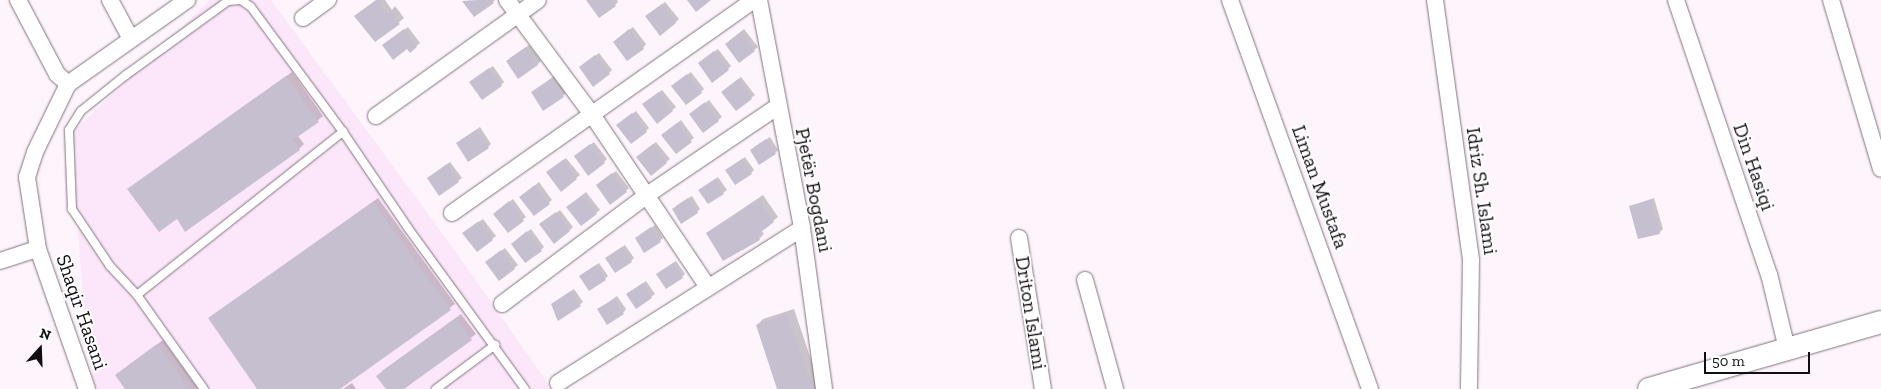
<!DOCTYPE html>
<html>
<head>
<meta charset="utf-8">
<style>
  body { margin:0 }
  #map { position:relative; width:1881px; height:389px; overflow:hidden; background:#fdf4fc; font-family:"Zilla Slab",serif }
  div>[style] { position:absolute }
  [style*='--x'] { left:calc(var(--x)*1px); top:calc(var(--y)*1px); width:calc(var(--w)*1px); rotate:calc(var(--a)*1deg) }
  .built>* { inset:0; background:#fce7fa }
  .shadow>* { inset:0; background:#0003 }
  .building>* { inset:0; background:#c6bfcf }
  .roads { filter:drop-shadow(0 0 1px #81747f) drop-shadow(0 0 1px #81747f) }
  .lane>* { height:8px; margin:-4px; padding:0 4px; transform-origin:4px; border-radius:4px; background:#fff }
  .street>* { height:16px; margin:-8px; padding:0 8px; transform-origin:8px; border-radius:8px; background:#fff }
  .secondary>* { height:22px; margin:-11px; padding:0 11px; transform-origin:11px; border-radius:11px; background:#fff }
  span { translate:-50% -50%; white-space:nowrap; text-align:center; line-height:1.15; -webkit-text-stroke:4px #fff; paint-order:stroke }
  .street-label { font-size:20px; color:#130e12 }
  .north { position:absolute; left:15px; top:324px; width:50px; height:50px; -webkit-text-stroke:4px #fff; paint-order:stroke; rotate:20deg; font-size:14px; font-weight:700; line-height:20px; text-align:center; color:#130e12 }
  .north::after { content:''; display:block; margin:auto; width:18px; height:22px; background:#130e12; clip-path:polygon(50% 0,100% 100%,50% 72%,0 100%) }
  .scale { position:absolute; left:1704px; top:352px; width:106px; height:22px; box-sizing:border-box; border:2px solid #130e12; border-top:0; padding-left:6px; font-size:15px; line-height:18px; white-space:nowrap; color:#130e12; -webkit-text-stroke:4px #fff; paint-order:stroke }
</style>
</head>
<body>
<div id="map">
  <div class="built">
    <i style="clip-path:polygon(210px 0,271px 0,456px 252px,552px 389px,95px 389px,86px 332px,70px 135px)"></i>
  </div>
  <div class="shadow">
    <i style="clip-path:polygon(376px 0,385px 0,392px 10px,395px 6px,404px 18px,375px 41px)"></i>
    <i style="clip-path:polygon(465px 0,495px 0,493px 2px)"></i>
    <i style="clip-path:polygon(587px 0,617px 0,618px 2px,615px 5px)"></i>
    <i style="clip-path:polygon(665px 2px,679px 19px,675px 23px,650px 14px)"></i>
    <i style="clip-path:polygon(408px 27px,420px 43px,410px 51px,408px 47px,387px 42px)"></i>
    <i style="clip-path:polygon(633px 27px,646px 44px,643px 48px,617px 39px)"></i>
    <i style="clip-path:polygon(744px 29px,758px 47px,739px 61px,729px 41px)"></i>
    <i style="clip-path:polygon(529px 45px,541px 61px,538px 64px,510px 58px)"></i>
    <i style="clip-path:polygon(718px 49px,731px 66px,728px 69px,703px 60px)"></i>
    <i style="clip-path:polygon(599px 53px,612px 70px,609px 73px,584px 64px)"></i>
    <i style="clip-path:polygon(493px 66px,504px 82px,501px 85px,474px 79px)"></i>
    <i style="clip-path:polygon(292px 72px,323px 116px,298px 136px,304px 144px,299px 149px,177px 218px,134px 185px)"></i>
    <i style="clip-path:polygon(691px 72px,704px 89px,701px 92px,676px 83px)"></i>
    <i style="clip-path:polygon(554px 76px,566px 93px,563px 96px,535px 90px)"></i>
    <i style="clip-path:polygon(741px 77px,755px 95px,736px 109px,726px 89px)"></i>
    <i style="clip-path:polygon(662px 90px,676px 107px,657px 122px,647px 101px)"></i>
    <i style="clip-path:polygon(709px 100px,722px 117px,703px 132px,692px 114px)"></i>
    <i style="clip-path:polygon(636px 111px,649px 128px,646px 131px,621px 122px)"></i>
    <i style="clip-path:polygon(681px 120px,694px 138px,676px 152px,666px 132px)"></i>
    <i style="clip-path:polygon(480px 127px,491px 144px,488px 147px,461px 140px)"></i>
    <i style="clip-path:polygon(770px 137px,778px 150px,775px 153px,754px 147px)"></i>
    <i style="clip-path:polygon(594px 142px,607px 159px,604px 162px,579px 153px)"></i>
    <i style="clip-path:polygon(656px 142px,670px 159px,651px 174px,641px 154px)"></i>
    <i style="clip-path:polygon(745px 157px,754px 170px,751px 173px,727px 170px)"></i>
    <i style="clip-path:polygon(566px 158px,580px 175px,561px 190px,551px 169px)"></i>
    <i style="clip-path:polygon(450px 162px,462px 178px,440px 194px,428px 178px)"></i>
    <i style="clip-path:polygon(616px 171px,629px 188px,626px 191px,600px 182px)"></i>
    <i style="clip-path:polygon(718px 177px,727px 190px,708px 203px,700px 190px)"></i>
    <i style="clip-path:polygon(539px 182px,552px 200px,534px 214px,524px 194px)"></i>
    <i style="clip-path:polygon(586px 192px,600px 210px,581px 224px,571px 204px)"></i>
    <i style="clip-path:polygon(763px 195px,778px 217px,761px 230px,764px 234px,759px 239px,743px 250px,707px 233px)"></i>
    <i style="clip-path:polygon(692px 196px,700px 209px,697px 212px,676px 206px)"></i>
    <i style="clip-path:polygon(378px 198px,455px 304px,337px 389px,259px 389px,215px 314px)"></i>
    <i style="clip-path:polygon(1654px 198px,1663px 229px,1659px 233px,1630px 206px)"></i>
    <i style="clip-path:polygon(513px 199px,526px 217px,508px 231px,498px 211px)"></i>
    <i style="clip-path:polygon(560px 210px,573px 227px,570px 230px,544px 222px)"></i>
    <i style="clip-path:polygon(483px 219px,496px 236px,477px 250px,466px 232px)"></i>
    <i style="clip-path:polygon(655px 225px,663px 238px,660px 241px,636px 238px)"></i>
    <i style="clip-path:polygon(531px 229px,544px 247px,541px 250px,516px 241px)"></i>
    <i style="clip-path:polygon(625px 245px,634px 258px,631px 261px,610px 255px)"></i>
    <i style="clip-path:polygon(505px 248px,518px 265px,499px 279px,488px 261px)"></i>
    <i style="clip-path:polygon(676px 261px,685px 274px,682px 277px,661px 271px)"></i>
    <i style="clip-path:polygon(599px 263px,608px 276px,605px 279px,584px 273px)"></i>
    <i style="clip-path:polygon(646px 281px,655px 294px,636px 307px,627px 294px)"></i>
    <i style="clip-path:polygon(574px 289px,583px 302px,558px 320px,555px 315px,558px 312px,556px 301px)"></i>
    <i style="clip-path:polygon(617px 296px,626px 309px,623px 313px,602px 307px)"></i>
    <i style="clip-path:polygon(794px 309px,821px 389px,779px 389px,757px 325px,763px 319px)"></i>
    <i style="clip-path:polygon(461px 314px,476px 334px,402px 389px,387px 389px,382px 371px)"></i>
    <i style="clip-path:polygon(163px 340px,198px 389px,126px 389px,116px 375px)"></i>
    <i style="clip-path:polygon(352px 383px,356px 389px,343px 389px)"></i>
  </div>
  <div class="building">
    <i style="clip-path:polygon(376px 0,382px 0,384px 3px,380px 6px,386px 14px,390px 10px,400px 24px,375px 42px,354px 16px)"></i>
    <i style="clip-path:polygon(491px 0,494px 3px,474px 17px,462px 1px)"></i>
    <i style="clip-path:polygon(586px 0,611px 0,616px 6px,599px 18px)"></i>
    <i style="clip-path:polygon(687px 0,711px 0,696px 12px)"></i>
    <i style="clip-path:polygon(662px 4px,676px 23px,660px 36px,645px 16px)"></i>
    <i style="clip-path:polygon(404px 29px,417px 47px,410px 53px,407px 49px,393px 60px,382px 45px)"></i>
    <i style="clip-path:polygon(629px 29px,644px 49px,627px 61px,613px 42px)"></i>
    <i style="clip-path:polygon(741px 32px,755px 51px,739px 63px,725px 44px)"></i>
    <i style="clip-path:polygon(526px 47px,538px 65px,518px 79px,506px 61px)"></i>
    <i style="clip-path:polygon(714px 51px,729px 70px,712px 83px,698px 63px)"></i>
    <i style="clip-path:polygon(595px 55px,610px 74px,593px 87px,579px 67px)"></i>
    <i style="clip-path:polygon(489px 68px,502px 86px,482px 100px,469px 82px)"></i>
    <i style="clip-path:polygon(687px 74px,702px 93px,686px 105px,671px 86px)"></i>
    <i style="clip-path:polygon(286px 76px,319px 122px,293px 140px,300px 150px,185px 232px,177px 219px,159px 232px,127px 189px)"></i>
    <i style="clip-path:polygon(551px 79px,564px 97px,543px 111px,531px 92px)"></i>
    <i style="clip-path:polygon(738px 79px,752px 99px,736px 111px,721px 92px)"></i>
    <i style="clip-path:polygon(659px 92px,673px 111px,657px 124px,642px 104px)"></i>
    <i style="clip-path:polygon(705px 102px,719px 121px,703px 133px,689px 114px)"></i>
    <i style="clip-path:polygon(632px 113px,647px 132px,631px 144px,616px 125px)"></i>
    <i style="clip-path:polygon(677px 123px,692px 142px,676px 154px,661px 135px)"></i>
    <i style="clip-path:polygon(476px 130px,489px 148px,468px 162px,456px 143px)"></i>
    <i style="clip-path:polygon(766px 139px,776px 154px,759px 165px,750px 150px)"></i>
    <i style="clip-path:polygon(590px 144px,605px 163px,588px 176px,574px 156px)"></i>
    <i style="clip-path:polygon(653px 144px,667px 163px,651px 176px,636px 157px)"></i>
    <i style="clip-path:polygon(742px 159px,752px 174px,735px 185px,725px 170px)"></i>
    <i style="clip-path:polygon(563px 160px,577px 179px,561px 192px,546px 172px)"></i>
    <i style="clip-path:polygon(447px 164px,459px 182px,439px 196px,427px 178px)"></i>
    <i style="clip-path:polygon(612px 173px,627px 192px,610px 205px,596px 185px)"></i>
    <i style="clip-path:polygon(715px 179px,724px 194px,708px 204px,698px 190px)"></i>
    <i style="clip-path:polygon(535px 185px,550px 204px,534px 216px,519px 197px)"></i>
    <i style="clip-path:polygon(583px 195px,597px 214px,581px 226px,566px 207px)"></i>
    <i style="clip-path:polygon(688px 198px,698px 213px,681px 224px,672px 209px)"></i>
    <i style="clip-path:polygon(758px 199px,774px 222px,757px 235px,760px 240px,723px 261px,706px 233px)"></i>
    <i style="clip-path:polygon(1651px 200px,1660px 234px,1638px 239px,1629px 206px)"></i>
    <i style="clip-path:polygon(509px 201px,524px 221px,508px 233px,493px 214px)"></i>
    <i style="clip-path:polygon(373px 202px,451px 310px,340px 389px,257px 389px,208px 318px)"></i>
    <i style="clip-path:polygon(556px 212px,570px 231px,554px 244px,539px 224px)"></i>
    <i style="clip-path:polygon(479px 221px,493px 240px,477px 252px,462px 233px)"></i>
    <i style="clip-path:polygon(651px 227px,661px 242px,644px 253px,635px 238px)"></i>
    <i style="clip-path:polygon(527px 231px,542px 251px,525px 263px,511px 244px)"></i>
    <i style="clip-path:polygon(622px 247px,632px 262px,615px 273px,605px 258px)"></i>
    <i style="clip-path:polygon(501px 250px,515px 269px,499px 281px,485px 262px)"></i>
    <i style="clip-path:polygon(673px 263px,683px 278px,666px 289px,656px 274px)"></i>
    <i style="clip-path:polygon(596px 265px,606px 280px,589px 291px,579px 276px)"></i>
    <i style="clip-path:polygon(643px 283px,652px 298px,636px 309px,626px 294px)"></i>
    <i style="clip-path:polygon(571px 291px,581px 306px,558px 321px,551px 304px)"></i>
    <i style="clip-path:polygon(614px 299px,624px 314px,607px 325px,597px 309px)"></i>
    <i style="clip-path:polygon(787px 314px,813px 389px,777px 389px,756px 325px)"></i>
    <i style="clip-path:polygon(456px 318px,472px 340px,404px 389px,386px 389px,376px 376px)"></i>
    <i style="clip-path:polygon(157px 344px,190px 389px,125px 389px,115px 375px)"></i>
  </div>
  <div class="roads">
    <div class="lane">
      <i style="--x:137;--y:295;--w:263;--a:-38.4"></i>
      <i style="--x:204;--y:389;--w:115;--a:-125.5"></i>
      <i style="--x:137;--y:295;--w:40;--a:-133"></i>
      <i style="--x:110;--y:266;--w:69;--a:-123.7"></i>
      <i style="--x:72;--y:209;--w:79;--a:-92.2"></i>
      <i style="--x:69;--y:130;--w:22;--a:-58"></i>
      <i style="--x:81;--y:111;--w:58;--a:-38.7"></i>
      <i style="--x:126;--y:75;--w:126;--a:-36"></i>
      <i style="--x:228;--y:1;--w:13;--a:-4"></i>
      <i style="--x:241;--y:0;--w:12;--a:35"></i>
      <i style="--x:251;--y:7;--w:155;--a:53.6"></i>
      <i style="--x:343;--y:132;--w:116;--a:55.9"></i>
      <i style="--x:408;--y:228;--w:199;--a:54"></i>
      <i style="--x:436;--y:389;--w:74;--a:-36.7"></i>
    </div>
    <div class="street">
      <i style="--x:18;--y:0;--w:84;--a:62.2"></i>
      <i style="--x:57;--y:74;--w:15;--a:42"></i>
      <i style="--x:110;--y:0;--w:44;--a:61.7"></i>
      <i style="--x:507;--y:0;--w:141;--a:53.4"></i>
      <i style="--x:591;--y:113;--w:210;--a:56.1"></i>
      <i style="--x:759;--y:0;--w:232;--a:79.3"></i>
      <i style="--x:802;--y:228;--w:162;--a:82.2"></i>
      <i style="--x:1230;--y:0;--w:413;--a:70.2"></i>
      <i style="--x:1435;--y:0;--w:262;--a:82.1"></i>
      <i style="--x:1471;--y:260;--w:129;--a:90.9"></i>
      <i style="--x:1676;--y:0;--w:289;--a:71.3"></i>
      <i style="--x:1769;--y:274;--w:77;--a:76.5"></i>
      <i style="--x:1831;--y:0;--w:176;--a:73.5"></i>
      <i style="--x:303;--y:18;--w:31;--a:-36"></i>
      <i style="--x:376;--y:116;--w:199;--a:-35.6"></i>
      <i style="--x:452;--y:213;--w:370;--a:-35.2"></i>
      <i style="--x:1019;--y:238;--w:153;--a:81"></i>
      <i style="--x:0;--y:261;--w:40;--a:-18"></i>
      <i style="--x:1085;--y:280;--w:113;--a:74.6"></i>
      <i style="--x:502;--y:304;--w:181;--a:-36.9"></i>
      <i style="--x:647;--y:195;--w:157;--a:-34.1"></i>
      <i style="--x:558;--y:383;--w:289;--a:-32.4"></i>
      <i style="--x:87;--y:389;--w:148;--a:-109.3"></i>
      <i style="--x:38;--y:249;--w:73;--a:-98.7"></i>
      <i style="--x:27;--y:177;--w:26;--a:-72"></i>
      <i style="--x:35;--y:152;--w:76;--a:-64.1"></i>
      <i style="--x:68;--y:84;--w:146;--a:-35.2"></i>
    </div>
    <div class="secondary">
      <i style="--x:1649;--y:389;--w:241;--a:-16.1"></i>
    </div>
  </div>
  <div class="street-label">
    <span style="left:1754px;top:167px;rotate:71deg">Din Hasiqi</span>
    <span style="left:1320px;top:187px;rotate:70deg">Liman Mustafa</span>
    <span style="left:814px;top:190px;rotate:79deg">Pjetër Bogdani</span>
    <span style="left:1482px;top:191px;rotate:82deg">Idriz Sh. Islami</span>
    <span style="left:82px;top:312px;rotate:71deg">Shaqir Hasani</span>
    <span style="left:1031px;top:313px;rotate:81deg">Driton Islami</span>
  </div>
  <div class="north">N</div>
  <div class="scale">50 m</div>
</div>
</body>
</html>
